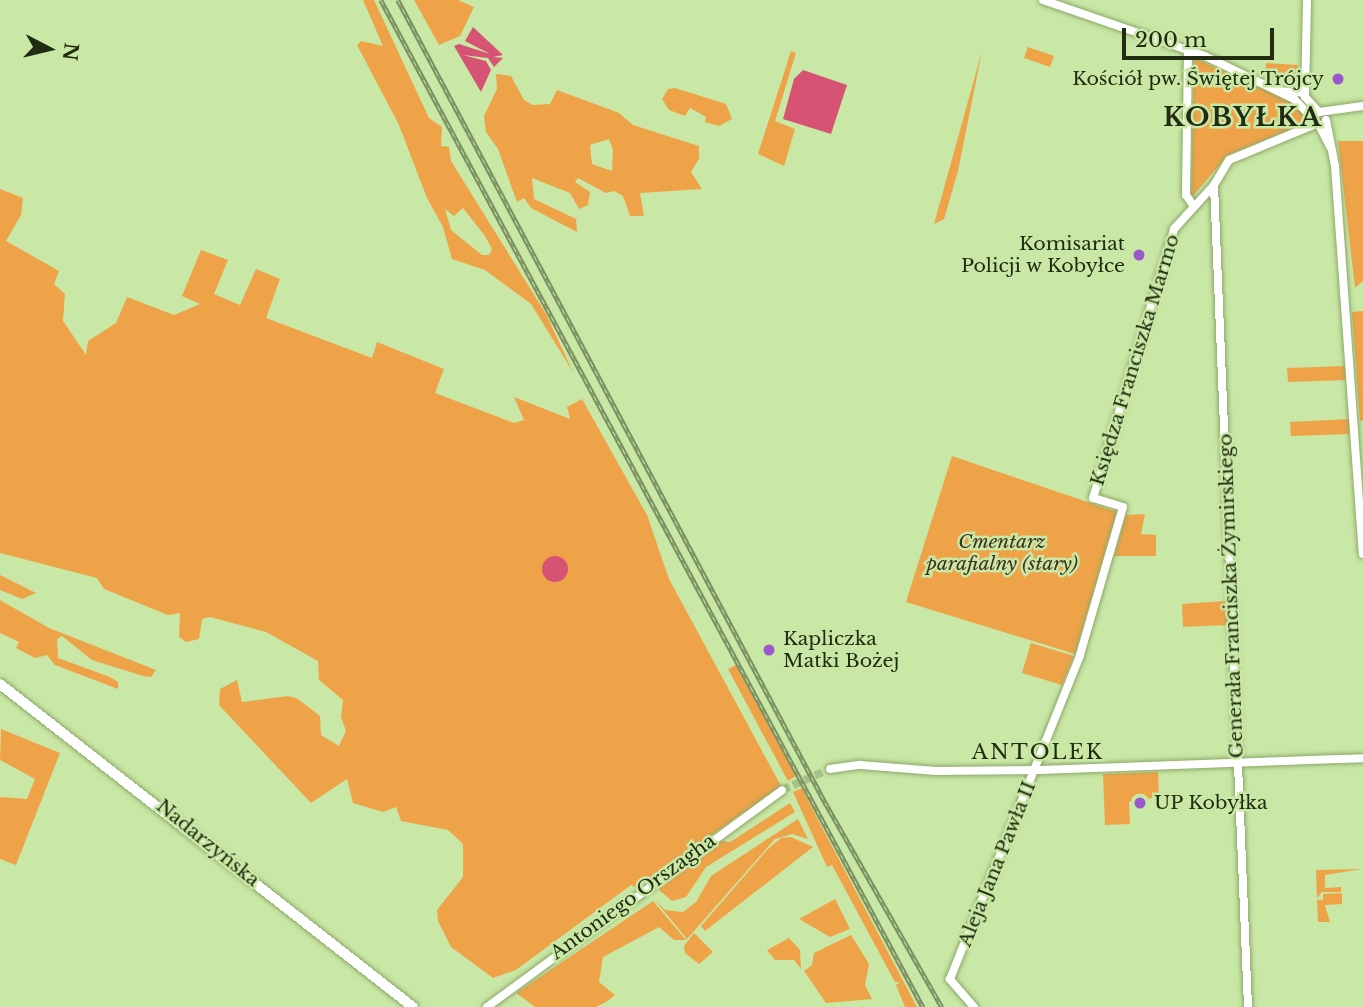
<!DOCTYPE html>
<html>
<head>
<meta charset="utf-8">
<style>
  body { margin:0 }
  #map { position:relative; width:1363px; height:1007px; overflow:hidden; background:#c9e7a5; font-family:"Libre Baskerville",serif }
  div>[style] { position:absolute }
  [style*='--x'] { left:calc(var(--x)*1px); top:calc(var(--y)*1px); width:calc(var(--w)*1px); rotate:calc(var(--a)*1deg) }
  .green>* { inset:0; background:#eea349 }
  .water>* { inset:0; background:#d65374 }
  .round { border-radius:50% }
  .minor-tunnel>* { height:8px; margin-top:-4px; transform-origin:0; background:repeating-linear-gradient(90deg,#a7c288 0 8px,transparent 0 12px) }
  .roads { filter:drop-shadow(0 0 2px #8ca868) drop-shadow(0 0 2px #8ca868) }
  .minor>* { height:8px; margin:-4px; padding:0 4px; transform-origin:4px; border-radius:4px; background:#fff }
  .major>* { height:10px; margin:-5px; padding:0 5px; transform-origin:5px; border-radius:5px; background:#fff }
  .rail>* { height:4.5px; margin-top:-2.25px; transform-origin:0; background:repeating-linear-gradient(90deg,#c9e7a5 0 5px,#7b9061 0 10px); box-sizing:border-box; border-block:2px solid #7b9061 }
  .dots>* { width:19px; height:19px; translate:-50% -50%; box-sizing:border-box; border:4px solid #c9e7a5; border-radius:50% }
  span { translate:-50% -50%; white-space:nowrap; text-align:center; line-height:1.15; -webkit-text-stroke:5px #c9e7a5; paint-order:stroke }
  .poi-label { font-size:19px; color:#212c12 }
  .right { translate:-100% -50%; text-align:right }
  .left { translate:0 -50%; text-align:left }
  .street-label { font-size:19px; color:#212c12 }
  .park-label { font-size:19px; color:#42311e; font-style:italic }
  .neighbourhood-label { font-size:21px; color:#212c12; letter-spacing:2px }
  .district-label { font-size:26px; color:#212c12; font-weight:700; letter-spacing:2px }
  .north { position:absolute; left:14px; top:14px; width:70px; height:70px; -webkit-text-stroke:5px #c9e7a5; paint-order:stroke; rotate:97deg; font-size:19px; font-weight:700; line-height:28px; text-align:center; color:#212c12 }
  .north::after { content:''; display:block; margin:auto; width:24px; height:32px; background:#212c12; clip-path:polygon(50% 0,100% 100%,50% 72%,0 100%) }
  .scale { position:absolute; left:1122px; top:28px; width:152px; height:32px; box-sizing:border-box; border:4px solid #212c12; border-top:0; padding-left:9px; font-size:21px; line-height:24px; white-space:nowrap; color:#212c12; -webkit-text-stroke:5px #c9e7a5; paint-order:stroke }
</style>
</head>
<body>
<div id="map">
  <div class="green">
    <i style="clip-path:polygon(evenodd,363px 0,374px 0,429px 118px,442px 127px,441px 146px,449px 147px,451px 161px,546px 314px,573px 372px,531px 304px,485px 270px,452px 259px,443px 227px,427px 198px,399px 125px,357px 45px,361px 41px,383px 46px,363px 0,463px 208px,485px 236px,492px 249px,489px 255px,482px 255px,451px 230px,445px 209px,454px 216px,463px 208px)"></i>
    <i style="clip-path:polygon(414px 0,458px 0,474px 7px,460px 36px,439px 45px)"></i>
    <i style="clip-path:polygon(1028px 47px,1054px 56px,1050px 67px,1024px 58px)"></i>
    <i style="clip-path:polygon(791px 51px,796px 53px,775px 121px,795px 129px,784px 166px,758px 154px)"></i>
    <i style="clip-path:polygon(982px 51px,958px 171px,944px 219px,934px 224px)"></i>
    <i style="clip-path:polygon(1194px 58px,1290px 100px,1310px 121px,1228px 155px,1191px 198px)"></i>
    <i style="clip-path:polygon(1266px 63px,1298px 65px,1297px 80px,1265px 78px)"></i>
    <i style="clip-path:polygon(evenodd,496px 74px,511px 76px,524px 100px,533px 105px,550px 104px,557px 90px,619px 113px,633px 125px,699px 146px,699px 159px,691px 172px,702px 189px,640px 193px,644px 216px,630px 216px,623px 196px,614px 191px,606px 193px,578px 178px,575px 182px,590px 192px,588px 205px,579px 209px,570px 193px,532px 178px,534px 199px,576px 219px,577px 232px,531px 208px,524px 198px,517px 202px,498px 149px,486px 132px,484px 116px,497px 89px,496px 74px,609px 139px,613px 150px,612px 171px,592px 164px,590px 145px,609px 139px)"></i>
    <i style="clip-path:polygon(675px 88px,726px 104px,732px 119px,719px 126px,705px 122px,706px 117px,690px 108px,685px 116px,669px 110px,662px 99px,668px 89px)"></i>
    <i style="clip-path:polygon(1338px 141px,1363px 141px,1363px 281px,1355px 288px)"></i>
    <i style="clip-path:polygon(0 189px,23px 198px,21px 215px,6px 241px,59px 271px,54px 284px,65px 294px,63px 321px,86px 355px,88px 341px,116px 323px,127px 297px,174px 315px,200px 304px,182px 296px,201px 250px,228px 260px,214px 294px,240px 305px,256px 269px,280px 279px,266px 318px,372px 358px,377px 342px,444px 369px,435px 393px,514px 423px,524px 420px,514px 397px,570px 419px,567px 407px,582px 399px,647px 515px,669px 579px,781px 786px,637px 888px,631px 885px,516px 970px,493px 978px,451px 947px,438px 921px,437px 910px,463px 877px,463px 844px,448px 830px,401px 821px,396px 807px,383px 812px,353px 803px,347px 779px,311px 803px,219px 705px,220px 689px,237px 680px,242px 702px,288px 696px,298px 699px,320px 716px,321px 735px,339px 746px,346px 731px,341px 717px,343px 700px,319px 680px,318px 661px,266px 632px,210px 617px,202px 619px,199px 639px,186px 642px,179px 637px,180px 613px,168px 615px,104px 589px,97px 578px,0 553px)"></i>
    <i style="clip-path:polygon(1363px 311px,1363px 420px,1360px 421px,1352px 312px)"></i>
    <i style="clip-path:polygon(1346px 366px,1347px 380px,1288px 382px,1287px 368px)"></i>
    <i style="clip-path:polygon(1350px 419px,1351px 434px,1291px 436px,1290px 422px)"></i>
    <i style="clip-path:polygon(952px 456px,1117px 512px,1075px 654px,906px 602px)"></i>
    <i style="clip-path:polygon(1145px 514px,1141px 534px,1156px 535px,1156px 556px,1114px 556px,1126px 515px)"></i>
    <i style="clip-path:polygon(0 575px,36px 593px,22px 599px,0 590px)"></i>
    <i style="clip-path:polygon(0 600px,49px 628px,156px 670px,151px 677px,143px 676px,92px 660px,62px 636px,57px 639px,58px 658px,110px 677px,118px 682px,118px 689px,55px 665px,47px 655px,35px 658px,16px 648px,19px 642px,0 633px)"></i>
    <i style="clip-path:polygon(1226px 601px,1227px 625px,1183px 627px,1182px 604px)"></i>
    <i style="clip-path:polygon(1031px 643px,1074px 656px,1062px 685px,1022px 673px)"></i>
    <i style="clip-path:polygon(736px 665px,796px 776px,788px 781px,728px 669px)"></i>
    <i style="clip-path:polygon(1px 729px,60px 753px,16px 865px,0 859px,0 797px,27px 799px,35px 779px,0 760px)"></i>
    <i style="clip-path:polygon(1158px 772px,1159px 797px,1129px 802px,1130px 824px,1105px 825px,1103px 774px)"></i>
    <i style="clip-path:polygon(802px 788px,817px 818px,917px 1007px,905px 1007px,896px 985px,900px 982px,895px 982px,832px 865px,827px 867px,793px 792px)"></i>
    <i style="clip-path:polygon(790px 803px,795px 812px,706px 867px,686px 897px,672px 901px,658px 889px,722px 841px,730px 842px)"></i>
    <i style="clip-path:polygon(798px 819px,808px 839px,792px 834px,775px 839px,687px 939px,654px 899px,665px 910px,683px 912px,696px 902px,711px 876px)"></i>
    <i style="clip-path:polygon(791px 837px,813px 847px,705px 931px,701px 926px,767px 850px,781px 838px)"></i>
    <i style="clip-path:polygon(1362px 869px,1325px 875px,1325px 888px,1341px 887px,1341px 892px,1322px 892px,1317px 898px,1316px 870px)"></i>
    <i style="clip-path:polygon(1342px 893px,1342px 904px,1325px 905px,1330px 922px,1318px 922px,1317px 900px,1323px 900px,1323px 894px)"></i>
    <i style="clip-path:polygon(835px 899px,850px 929px,830px 937px,799px 919px)"></i>
    <i style="clip-path:polygon(653px 901px,686px 940px,674px 940px,659px 927px,603px 957px,599px 982px,615px 995px,606px 1002px,596px 1007px,535px 1007px,516px 993px)"></i>
    <i style="clip-path:polygon(694px 933px,713px 952px,699px 964px,685px 953px,684px 946px)"></i>
    <i style="clip-path:polygon(851px 935px,869px 964px,865px 985px,872px 999px,826px 1003px,804px 971px,812px 965px,814px 953px)"></i>
    <i style="clip-path:polygon(789px 938px,800px 950px,801px 969px,794px 960px,775px 960px,767px 950px)"></i>
  </div>
  <div class="water">
    <i style="clip-path:polygon(473px 27px,503px 55px,493px 57px,503px 58px,494px 67px,488px 58px,463px 55px,486px 61px,491px 70px,481px 92px,454px 46px,459px 44px,490px 54px,465px 41px)"></i>
    <i style="clip-path:polygon(803px 70px,847px 85px,831px 134px,783px 119px,794px 79px)"></i>
    <i class="round" style="left:542px;top:556px;width:26px;height:26px"></i>
  </div>
  <div class="minor-tunnel">
    <i style="--x:782;--y:790;--w:52;--a:-23.6"></i>
  </div>
  <div class="roads">
    <div class="minor">
      <i style="--x:1043;--y:0;--w:171;--a:19.1"></i>
      <i style="--x:1205;--y:56;--w:99;--a:25.8"></i>
      <i style="--x:1294;--y:99;--w:36;--a:46"></i>
      <i style="--x:1188;--y:49;--w:146;--a:90.8"></i>
      <i style="--x:1186;--y:195;--w:12;--a:55"></i>
      <i style="--x:1278;--y:91;--w:27;--a:4"></i>
      <i style="--x:1305;--y:97;--w:97;--a:-88.8"></i>
      <i style="--x:1305;--y:97;--w:21;--a:47"></i>
      <i style="--x:1319;--y:112;--w:44;--a:-7.8"></i>
      <i style="--x:1326;--y:120;--w:47;--a:78.9"></i>
      <i style="--x:1335;--y:166;--w:389;--a:85.9"></i>
      <i style="--x:1319;--y:125;--w:25;--a:63"></i>
      <i style="--x:1214;--y:185;--w:823;--a:87.63"></i>
      <i style="--x:830;--y:769;--w:30;--a:-8"></i>
      <i style="--x:860;--y:765;--w:76;--a:4.5"></i>
      <i style="--x:936;--y:771;--w:104;--a:-0.6"></i>
      <i style="--x:1040;--y:770;--w:323;--a:-2.1"></i>
      <i style="--x:487;--y:1007;--w:366;--a:-36.3"></i>
      <i style="--x:974;--y:1007;--w:37;--a:-131"></i>
      <i style="--x:950;--y:979;--w:349;--a:-68.1"></i>
      <i style="--x:1080;--y:655;--w:154;--a:-73.8"></i>
      <i style="--x:1123;--y:507;--w:31;--a:-163"></i>
      <i style="--x:1093;--y:498;--w:281;--a:-73.2"></i>
      <i style="--x:1174;--y:229;--w:59;--a:-47.7"></i>
      <i style="--x:1214;--y:185;--w:29;--a:-59"></i>
      <i style="--x:1229;--y:160;--w:94;--a:-22.5"></i>
    </div>
    <div class="major">
      <i style="--x:0;--y:684;--w:524;--a:38.03"></i>
    </div>
  </div>
  <div class="rail">
    <i style="--x:381;--y:0;--w:1144;--a:61.71"></i>
    <i style="--x:398;--y:0;--w:909;--a:61.97"></i>
    <i style="--x:825;--y:802;--w:236;--a:60.3"></i>
  </div>
  <div class="dots">
    <i style="left:1338px;top:79px;background:#9a58cd"></i>
    <i style="left:1139px;top:255px;background:#9a58cd"></i>
    <i style="left:769px;top:650px;background:#9a58cd"></i>
    <i style="left:1140px;top:803px;background:#9a58cd"></i>
  </div>
  <div class="poi-label">
    <span class="right" style="left:1324px;top:79px">Kościół pw. Świętej Trójcy</span>
    <span class="right" style="left:1125px;top:255px">Komisariat<br>Policji w Kobyłce</span>
    <span class="left" style="left:783px;top:650px">Kapliczka<br>Matki Bożej</span>
    <span class="left" style="left:1154px;top:803px">UP Kobyłka</span>
  </div>
  <div class="street-label">
    <span style="left:1135px;top:360px;rotate:-73deg">Księdza Franciszka Marmo</span>
    <span style="left:1231px;top:596px;rotate:-92deg">Generała Franciszka Żymirskiego</span>
    <span style="left:208px;top:843px;rotate:39deg">Nadarzyńska</span>
    <span style="left:997px;top:864px;rotate:-68deg">Aleja Jana Pawła II</span>
    <span style="left:633px;top:897px;rotate:-36deg">Antoniego Orszagha</span>
  </div>
  <div class="park-label">
    <span style="left:1002px;top:553px">Cmentarz<br>parafialny (stary)</span>
  </div>
  <div class="neighbourhood-label">
    <span style="left:1038px;top:752px">ANTOLEK</span>
  </div>
  <div class="district-label">
    <span style="left:1243px;top:118px">KOBYŁKA</span>
  </div>
  <div class="north">N</div>
  <div class="scale">200 m</div>
</div>
</body>
</html>
